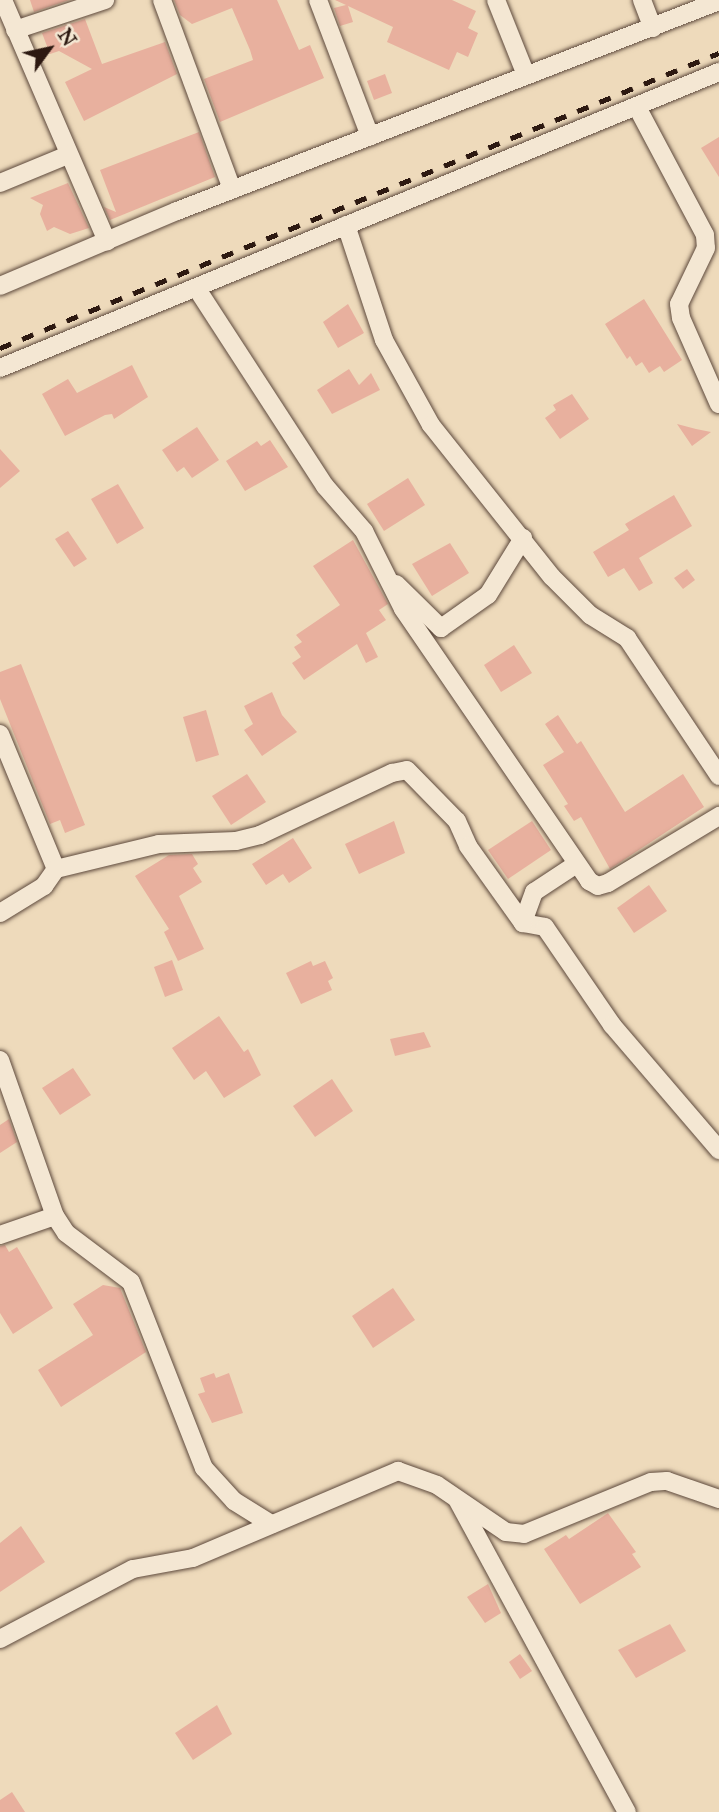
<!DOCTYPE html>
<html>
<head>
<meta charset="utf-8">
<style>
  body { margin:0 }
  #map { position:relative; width:719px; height:1812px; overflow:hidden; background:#eedabb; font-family:"IM FELL Great Primer",serif }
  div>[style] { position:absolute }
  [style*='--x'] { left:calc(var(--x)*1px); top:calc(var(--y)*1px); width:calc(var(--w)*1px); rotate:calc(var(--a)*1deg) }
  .building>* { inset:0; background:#e8b09e }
  .roads { filter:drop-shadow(0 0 2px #5d493c) drop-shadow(0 0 2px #5d493c) }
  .minor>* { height:18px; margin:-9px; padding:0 9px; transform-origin:9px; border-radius:9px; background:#f4e7d3 }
  .rail>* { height:5px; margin-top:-2.5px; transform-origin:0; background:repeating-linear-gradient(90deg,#2d1911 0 12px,transparent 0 24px) }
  span { translate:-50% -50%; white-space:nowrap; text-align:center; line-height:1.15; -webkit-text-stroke:5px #f4e7d3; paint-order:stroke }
  .north { position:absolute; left:14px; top:14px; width:70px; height:70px; -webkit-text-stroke:5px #f4e7d3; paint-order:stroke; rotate:57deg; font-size:19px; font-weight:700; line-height:28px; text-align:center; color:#2d1911 }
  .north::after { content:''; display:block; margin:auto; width:24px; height:32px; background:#2d1911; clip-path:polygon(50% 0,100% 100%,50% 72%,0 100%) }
</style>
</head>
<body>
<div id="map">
  <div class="building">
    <i style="clip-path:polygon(30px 0,69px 0,34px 12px)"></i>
    <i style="clip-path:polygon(174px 0,277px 0,299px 50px,310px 45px,324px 78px,220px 122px,204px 79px,253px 60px,250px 50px,232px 8px,192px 24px,180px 15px)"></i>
    <i style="clip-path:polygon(335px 0,452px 0,476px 11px,468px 28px,478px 33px,468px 57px,457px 52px,449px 70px,387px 42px,393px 27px,348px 6px,353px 22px,340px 26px,334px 8px,346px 5px)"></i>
    <i style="clip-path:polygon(85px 19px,102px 64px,165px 42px,177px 74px,84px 121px,65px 82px,92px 69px,59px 51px,50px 54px,42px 33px)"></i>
    <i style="clip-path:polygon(385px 74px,392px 93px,374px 100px,367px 81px)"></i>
    <i style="clip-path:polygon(199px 132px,215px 177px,110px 220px,104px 207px,116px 212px,100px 170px)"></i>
    <i style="clip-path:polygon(719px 137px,719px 177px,701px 148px)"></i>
    <i style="clip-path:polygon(68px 183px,89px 228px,70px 234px,54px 227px,47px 231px,40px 214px,43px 205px,30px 198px)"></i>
    <i style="clip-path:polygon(644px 299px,682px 360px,664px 372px,660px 366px,649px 373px,642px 362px,636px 366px,630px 356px,627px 359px,605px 324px)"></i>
    <i style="clip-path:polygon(348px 304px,364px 333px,338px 348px,323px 322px)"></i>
    <i style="clip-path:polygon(132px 365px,148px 397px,114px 419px,112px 414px,105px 415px,65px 436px,42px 394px,68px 379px,77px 393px)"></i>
    <i style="clip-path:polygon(349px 369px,359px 385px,371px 373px,380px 390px,332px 414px,317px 390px)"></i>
    <i style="clip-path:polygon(572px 394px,589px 419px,560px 439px,545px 418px,556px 410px,553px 405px)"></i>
    <i style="clip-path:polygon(677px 424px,696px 429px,711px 432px,692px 446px)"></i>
    <i style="clip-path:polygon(197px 427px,219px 460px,192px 478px,184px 467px,177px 472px,162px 450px)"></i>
    <i style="clip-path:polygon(270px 440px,288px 467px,245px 491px,226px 461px,257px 441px,261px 446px)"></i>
    <i style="clip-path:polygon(0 449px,20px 471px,0 488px)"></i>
    <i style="clip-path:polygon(408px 478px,425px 505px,384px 531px,367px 504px)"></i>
    <i style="clip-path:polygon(118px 484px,144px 528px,117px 544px,91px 499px)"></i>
    <i style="clip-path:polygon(674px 495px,692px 526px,639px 558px,653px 583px,639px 591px,624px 568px,608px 577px,593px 552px,629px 530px,625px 524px)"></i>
    <i style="clip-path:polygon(68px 531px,87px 559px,74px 567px,55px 539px)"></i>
    <i style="clip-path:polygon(353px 540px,388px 604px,379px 610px,386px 620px,366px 633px,378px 657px,366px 663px,357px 644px,304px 680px,292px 663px,301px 657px,294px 647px,302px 642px,296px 635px,340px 605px,313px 566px)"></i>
    <i style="clip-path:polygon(450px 543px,469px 573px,432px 596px,412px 564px)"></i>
    <i style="clip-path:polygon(687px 569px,695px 580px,683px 589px,674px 578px)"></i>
    <i style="clip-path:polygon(514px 645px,532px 673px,501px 692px,484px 665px)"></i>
    <i style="clip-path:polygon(21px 664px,85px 825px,65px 833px,60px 820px,50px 824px,0 699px,0 672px)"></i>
    <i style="clip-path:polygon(272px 692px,282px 715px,297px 732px,262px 756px,244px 730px,253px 724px,244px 706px)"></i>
    <i style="clip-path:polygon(206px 710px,219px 755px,196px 762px,183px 717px)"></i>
    <i style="clip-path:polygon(558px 715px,577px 744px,581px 741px,625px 812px,683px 774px,704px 807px,610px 869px,581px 817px,574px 821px,564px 806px,568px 804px,543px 765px,564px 752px,545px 724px)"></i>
    <i style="clip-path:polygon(247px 774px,266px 802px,231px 825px,212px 796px)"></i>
    <i style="clip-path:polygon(394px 821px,405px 853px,359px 874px,345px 844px)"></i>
    <i style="clip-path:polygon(532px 821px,551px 850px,508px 879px,488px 850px)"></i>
    <i style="clip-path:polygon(293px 838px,312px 868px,289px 883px,283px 874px,266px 885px,252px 864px)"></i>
    <i style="clip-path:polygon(192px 854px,198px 864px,193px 868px,202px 882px,179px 896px,204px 949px,178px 961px,164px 932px,169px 929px,135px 876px,169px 855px)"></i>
    <i style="clip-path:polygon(649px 885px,667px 911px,634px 933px,617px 908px)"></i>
    <i style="clip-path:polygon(172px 960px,183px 990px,165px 997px,154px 967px)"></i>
    <i style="clip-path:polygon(311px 961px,313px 966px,325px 961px,333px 978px,328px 981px,332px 990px,301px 1004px,286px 973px)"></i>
    <i style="clip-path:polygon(219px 1016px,244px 1052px,248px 1049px,261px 1075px,224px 1098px,206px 1071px,194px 1080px,172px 1048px)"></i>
    <i style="clip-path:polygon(424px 1032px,431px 1047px,395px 1056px,390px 1039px)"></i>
    <i style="clip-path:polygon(73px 1068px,91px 1095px,60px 1115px,42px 1088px)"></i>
    <i style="clip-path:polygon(332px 1079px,353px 1111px,315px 1137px,293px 1106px)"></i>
    <i style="clip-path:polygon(9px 1119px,17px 1142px,0 1153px,0 1125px)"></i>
    <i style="clip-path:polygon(5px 1245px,9px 1252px,17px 1247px,53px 1308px,13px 1334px,0 1313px,0 1246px)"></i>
    <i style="clip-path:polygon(103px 1285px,120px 1288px,146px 1352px,61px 1407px,38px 1370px,93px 1335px,73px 1304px)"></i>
    <i style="clip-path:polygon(393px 1288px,415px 1320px,373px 1348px,352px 1316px)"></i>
    <i style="clip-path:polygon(214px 1373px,216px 1378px,229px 1373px,243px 1413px,212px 1423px,198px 1394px,205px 1392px,200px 1378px)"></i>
    <i style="clip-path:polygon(608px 1513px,636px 1552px,632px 1554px,641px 1567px,580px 1604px,544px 1549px,566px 1535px,569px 1539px)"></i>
    <i style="clip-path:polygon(21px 1526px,45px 1562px,0 1592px,0 1543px)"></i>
    <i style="clip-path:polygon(488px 1584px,501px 1613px,485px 1623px,467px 1597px)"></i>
    <i style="clip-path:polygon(670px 1624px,686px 1651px,636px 1678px,618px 1650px)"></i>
    <i style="clip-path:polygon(520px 1654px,532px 1671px,520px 1679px,509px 1662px)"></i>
    <i style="clip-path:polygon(217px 1705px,232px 1734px,193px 1760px,175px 1733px)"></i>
    <i style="clip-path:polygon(12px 1792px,25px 1812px,0 1812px,0 1800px)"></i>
  </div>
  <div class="roads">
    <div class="minor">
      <i style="--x:3;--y:0;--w:263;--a:66.7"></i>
      <i style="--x:162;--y:0;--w:202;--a:69.7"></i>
      <i style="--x:318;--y:0;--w:146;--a:69.1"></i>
      <i style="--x:496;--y:0;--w:81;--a:68.2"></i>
      <i style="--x:642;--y:0;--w:30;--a:69"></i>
      <i style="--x:15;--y:30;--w:95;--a:-18.4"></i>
      <i style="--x:637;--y:107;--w:145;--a:62"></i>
      <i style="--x:705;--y:235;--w:13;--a:86"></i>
      <i style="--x:706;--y:248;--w:62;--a:115.7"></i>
      <i style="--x:679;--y:304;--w:14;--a:82"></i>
      <i style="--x:681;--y:318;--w:94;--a:66.2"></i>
      <i style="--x:0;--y:183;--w:74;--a:-22.4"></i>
      <i style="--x:346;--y:225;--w:121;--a:71.7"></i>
      <i style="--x:384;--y:340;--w:97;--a:61.1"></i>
      <i style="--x:431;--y:425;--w:194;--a:51.5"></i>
      <i style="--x:552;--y:577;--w:54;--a:45"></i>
      <i style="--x:590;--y:615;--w:44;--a:31.9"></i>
      <i style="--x:627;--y:638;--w:166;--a:56.3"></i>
      <i style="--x:0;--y:286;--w:192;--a:-23"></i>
      <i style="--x:177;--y:211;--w:581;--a:-21.18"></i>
      <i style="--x:197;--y:289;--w:235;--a:57"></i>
      <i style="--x:325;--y:486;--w:60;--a:49.1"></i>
      <i style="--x:364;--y:531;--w:87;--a:63.4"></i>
      <i style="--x:403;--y:609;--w:330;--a:55.6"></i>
      <i style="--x:589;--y:881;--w:10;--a:29"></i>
      <i style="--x:598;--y:886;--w:10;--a:-17"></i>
      <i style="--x:608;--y:883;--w:130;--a:-31.1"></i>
      <i style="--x:0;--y:368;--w:778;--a:-22.38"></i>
      <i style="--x:396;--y:584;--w:63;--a:44.4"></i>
      <i style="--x:441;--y:628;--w:57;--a:-35.1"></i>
      <i style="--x:488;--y:595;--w:67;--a:-58.4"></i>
      <i style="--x:0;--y:734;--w:146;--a:67.5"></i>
      <i style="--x:575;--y:865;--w:49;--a:146.6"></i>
      <i style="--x:534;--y:892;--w:33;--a:110"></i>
      <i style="--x:523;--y:923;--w:22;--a:10"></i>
      <i style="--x:545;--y:927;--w:119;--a:55.6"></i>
      <i style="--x:612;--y:1025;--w:165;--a:49.4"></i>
      <i style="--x:0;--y:913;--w:52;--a:-31.5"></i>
      <i style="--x:44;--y:886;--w:21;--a:-55"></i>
      <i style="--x:56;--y:869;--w:106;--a:-13.6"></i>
      <i style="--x:159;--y:844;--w:77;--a:-2.2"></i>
      <i style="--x:236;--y:841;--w:25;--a:-14"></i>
      <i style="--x:260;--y:835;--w:146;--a:-25.2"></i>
      <i style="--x:392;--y:773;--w:15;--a:-11"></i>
      <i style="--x:407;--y:770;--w:71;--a:45.6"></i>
      <i style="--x:457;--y:821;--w:27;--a:66"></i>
      <i style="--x:468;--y:846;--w:95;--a:54.5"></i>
      <i style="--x:0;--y:1060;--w:165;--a:70.6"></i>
      <i style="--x:55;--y:1216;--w:20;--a:57"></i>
      <i style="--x:66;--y:1233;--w:81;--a:37"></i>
      <i style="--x:131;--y:1282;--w:200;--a:68.6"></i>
      <i style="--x:204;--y:1468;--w:45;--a:47.7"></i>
      <i style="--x:234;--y:1501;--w:44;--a:31.9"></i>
      <i style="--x:0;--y:1235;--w:58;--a:-19.1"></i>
      <i style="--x:458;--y:1501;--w:354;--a:61.5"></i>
      <i style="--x:0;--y:1639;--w:150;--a:-27.8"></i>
      <i style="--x:133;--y:1569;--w:61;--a:-10.4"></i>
      <i style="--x:193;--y:1558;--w:223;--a:-23"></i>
      <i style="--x:398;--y:1471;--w:41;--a:19.7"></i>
      <i style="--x:437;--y:1485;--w:83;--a:34.3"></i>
      <i style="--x:506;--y:1532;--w:18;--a:6"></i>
      <i style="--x:524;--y:1534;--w:137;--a:-22.3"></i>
      <i style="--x:651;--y:1482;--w:16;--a:-4"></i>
      <i style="--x:667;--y:1481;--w:55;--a:19.1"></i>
    </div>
  </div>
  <div class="rail">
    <i style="--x:0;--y:348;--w:777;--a:-22.31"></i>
  </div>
  <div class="north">N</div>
</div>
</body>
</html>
